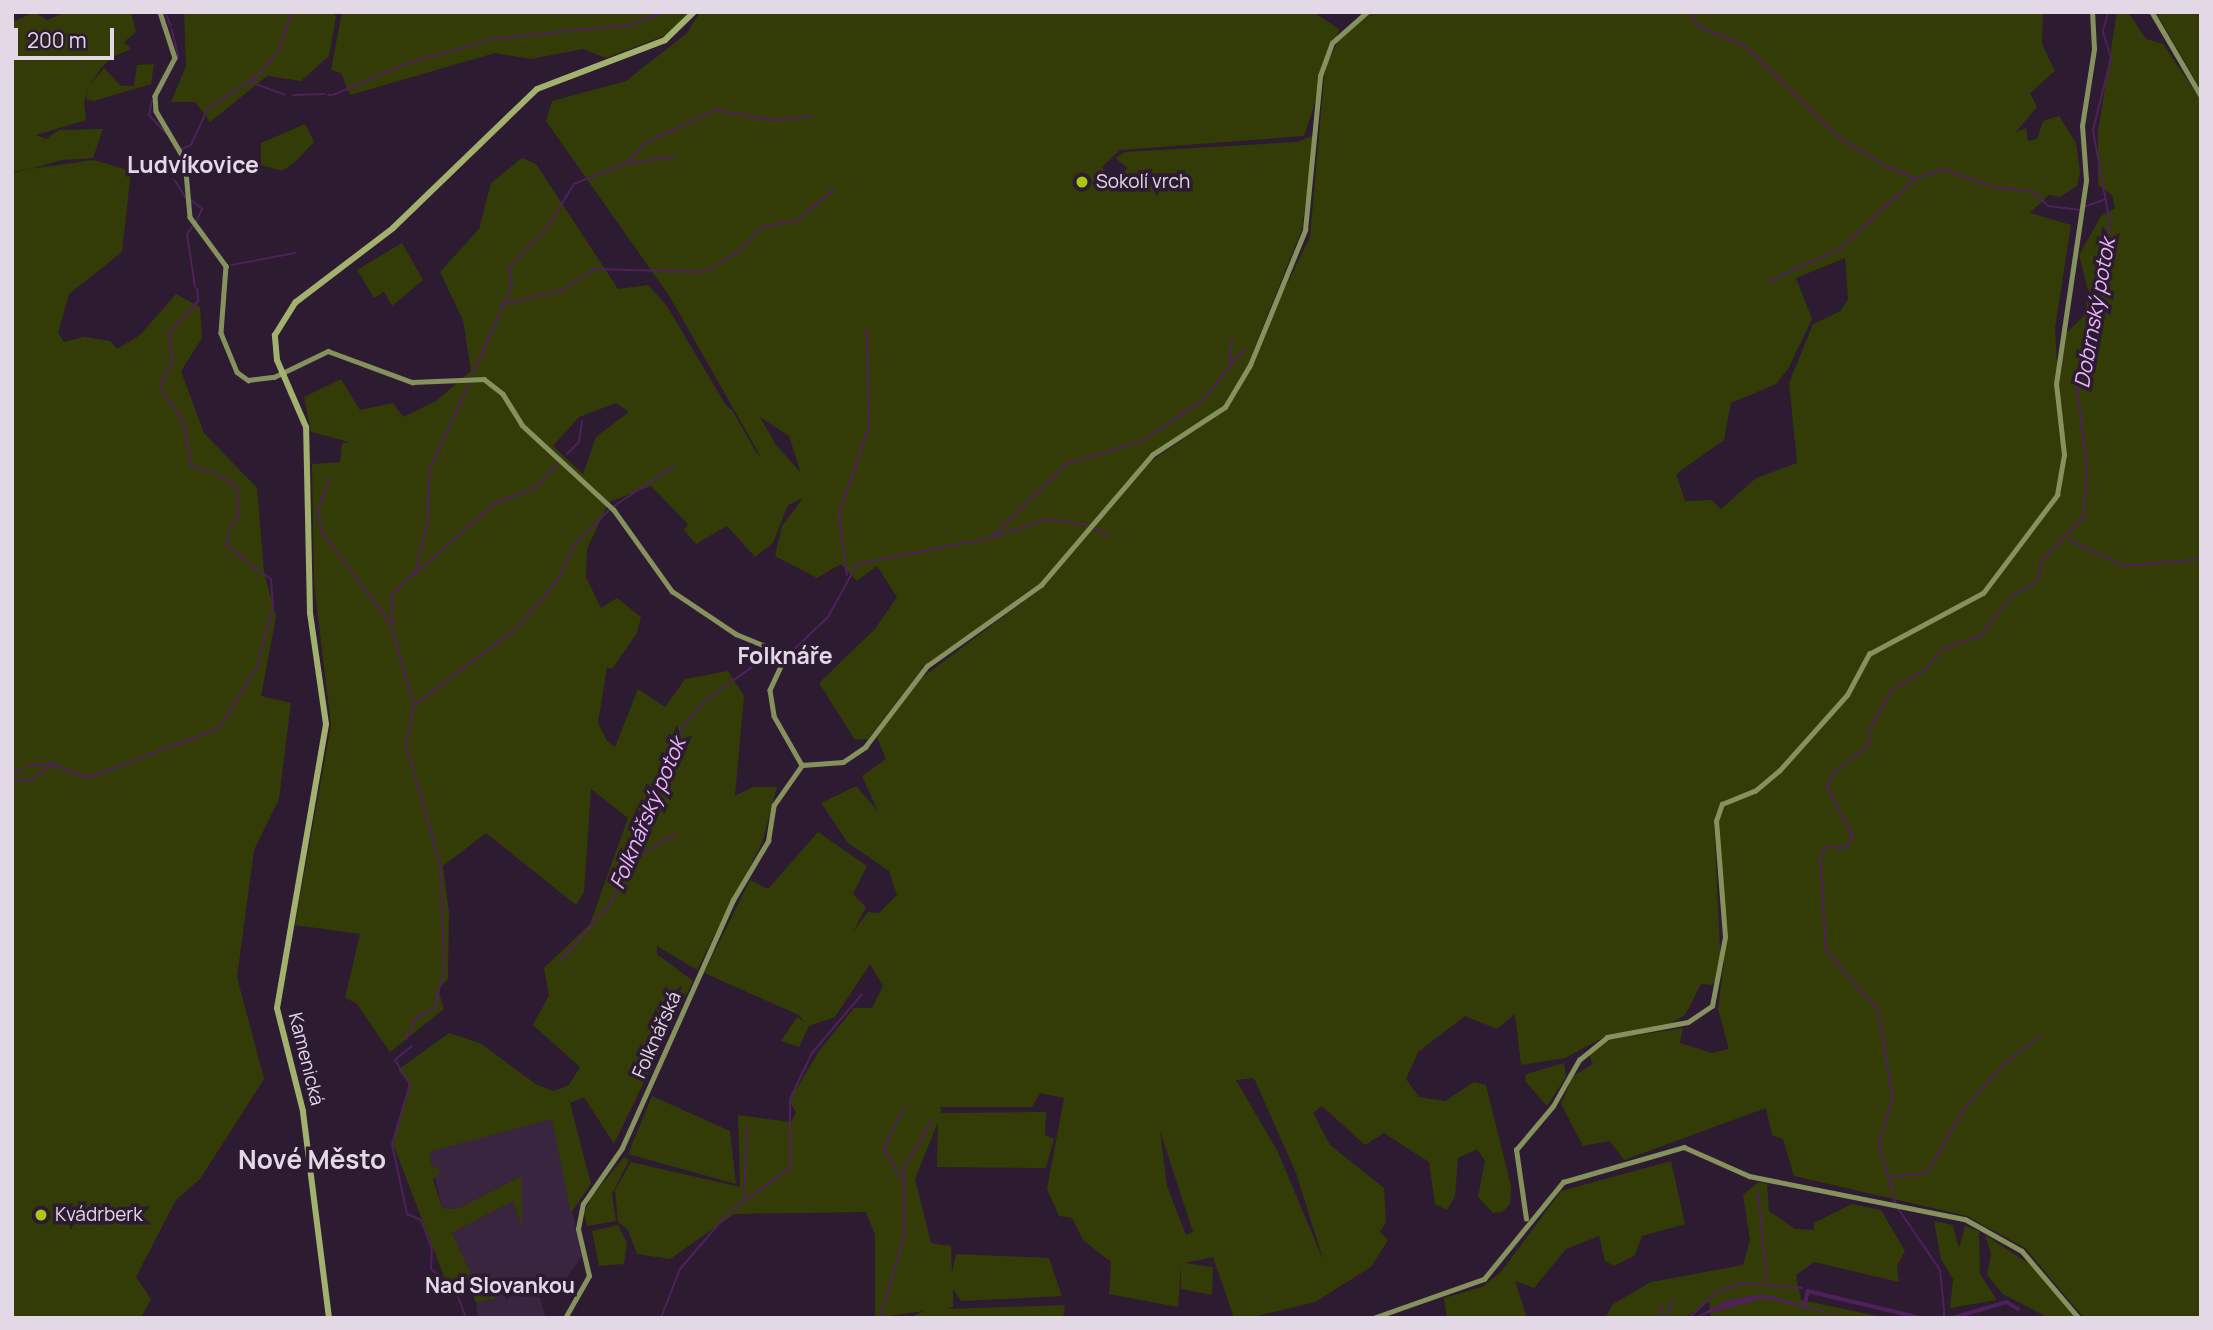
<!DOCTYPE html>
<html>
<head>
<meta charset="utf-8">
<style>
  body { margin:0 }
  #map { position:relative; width:2213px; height:1330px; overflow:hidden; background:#2c1b31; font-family:Manrope,sans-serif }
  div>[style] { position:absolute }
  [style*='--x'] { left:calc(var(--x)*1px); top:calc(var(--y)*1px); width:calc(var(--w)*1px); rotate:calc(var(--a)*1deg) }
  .built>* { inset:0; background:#39253f }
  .green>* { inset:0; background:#333c06 }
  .water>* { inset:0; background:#4f215b }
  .stream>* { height:2px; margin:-1px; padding:0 1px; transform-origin:1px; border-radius:1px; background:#4f215b }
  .canal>* { height:3.5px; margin:-1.75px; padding:0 1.75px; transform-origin:1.75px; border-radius:1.75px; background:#4f215b }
  .secondary>* { height:4.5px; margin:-2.25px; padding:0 2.25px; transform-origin:2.25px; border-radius:2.25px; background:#86925e }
  .primary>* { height:6px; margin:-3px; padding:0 3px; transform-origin:3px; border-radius:3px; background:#a2b16d }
  .dots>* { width:19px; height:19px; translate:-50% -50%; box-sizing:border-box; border:4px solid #2c1b31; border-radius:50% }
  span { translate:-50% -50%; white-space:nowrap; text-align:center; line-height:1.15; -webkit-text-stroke:7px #2c1b31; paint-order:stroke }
  .poi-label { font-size:19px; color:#e3d8e6 }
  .left { translate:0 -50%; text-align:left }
  .street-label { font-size:19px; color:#e3d8e6 }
  .water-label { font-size:21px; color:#edb6fc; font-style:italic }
  .neighbourhood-label { font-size:21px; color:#e3d8e6; font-weight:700 }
  .quarter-label { font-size:23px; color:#e3d8e6; font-weight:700 }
  .district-label { font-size:26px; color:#e3d8e6; font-weight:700 }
  .frame { position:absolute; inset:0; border:14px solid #e3d8e6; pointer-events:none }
  .scale { position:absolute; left:14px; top:28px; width:100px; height:32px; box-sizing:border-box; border:4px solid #e3d8e6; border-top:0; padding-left:9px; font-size:21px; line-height:24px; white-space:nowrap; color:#e3d8e6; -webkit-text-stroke:5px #2c1b31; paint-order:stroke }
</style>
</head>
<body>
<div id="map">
  <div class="built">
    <i style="clip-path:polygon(552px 1118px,582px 1256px,560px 1287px,539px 1295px,546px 1318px,478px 1318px,476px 1303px,497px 1298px,474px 1280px,452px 1233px,513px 1201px,521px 1226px,521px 1176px,457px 1209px,442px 1208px,429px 1152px)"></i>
  </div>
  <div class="green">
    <i style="clip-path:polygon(34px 12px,47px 20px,66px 12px,131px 12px,136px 32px,124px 42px,131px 49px,113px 57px,102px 67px,88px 87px,104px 68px,121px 86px,134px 86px,137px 65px,154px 64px,151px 84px,94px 101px,86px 99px,88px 87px,84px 102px,86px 120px,36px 135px,46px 139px,59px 130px,103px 129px,93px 158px,62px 160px,29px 169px,94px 160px,131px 171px,122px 252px,69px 294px,58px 333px,64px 342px,84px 337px,110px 341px,117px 349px,140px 335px,176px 294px,200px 307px,202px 338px,181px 371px,204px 433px,257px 488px,264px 572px,276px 617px,261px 696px,291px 703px,279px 799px,254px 850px,237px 977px,264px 1079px,200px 1179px,176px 1200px,136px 1277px,151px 1299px,141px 1318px,12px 1318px,12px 174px,29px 168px,12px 173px,12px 22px)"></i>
    <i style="clip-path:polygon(184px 12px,333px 12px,336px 16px,329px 56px,301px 81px,267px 76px,210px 122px,195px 102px,171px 102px,186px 66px)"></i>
    <i style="clip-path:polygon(342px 12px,692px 12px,677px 31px,606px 58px,583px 49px,531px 59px,495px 53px,350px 95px,341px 73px,331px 70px)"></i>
    <i style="clip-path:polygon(evenodd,700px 12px,1313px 12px,1339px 29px,1304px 136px,1120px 150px,1102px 167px,1111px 183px,1128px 168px,1115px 158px,1125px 152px,1298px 142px,1314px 135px,1302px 229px,1248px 364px,1223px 406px,1151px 455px,1040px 583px,925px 665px,868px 739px,855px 740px,819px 683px,875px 629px,897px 597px,877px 566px,857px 581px,841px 564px,817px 578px,775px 556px,782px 526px,803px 498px,788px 505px,773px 543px,755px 557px,727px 526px,696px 544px,684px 530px,688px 524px,651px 486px,609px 502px,587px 549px,586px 577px,601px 608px,617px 598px,641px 617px,637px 633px,612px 669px,607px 667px,598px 723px,607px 741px,615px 747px,638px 689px,665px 707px,685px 679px,728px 671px,744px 696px,735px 796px,753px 787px,777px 787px,762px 843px,697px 970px,657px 946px,657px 954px,693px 981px,614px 1144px,584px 1097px,570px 1103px,591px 1184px,571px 1213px,552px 1119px,429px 1152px,432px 1166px,442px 1170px,433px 1179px,442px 1208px,457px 1209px,521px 1176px,522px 1228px,513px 1201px,452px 1233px,474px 1280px,497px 1298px,476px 1303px,470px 1288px,450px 1292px,393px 1144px,409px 1083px,398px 1070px,449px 1033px,480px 1043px,537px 1085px,554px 1091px,569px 1085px,580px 1067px,533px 1025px,549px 995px,544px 968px,590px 924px,628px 818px,591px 789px,584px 892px,576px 905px,486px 833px,443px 866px,449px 912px,448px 979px,438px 990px,444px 1009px,390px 1052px,356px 1003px,345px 998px,360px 934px,295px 925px,331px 725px,314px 583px,312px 464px,340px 462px,342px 443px,349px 442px,311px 432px,304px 397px,341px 379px,360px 410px,393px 403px,403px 417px,436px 401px,471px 371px,463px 320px,440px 272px,479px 229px,491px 183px,522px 158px,536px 164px,618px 289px,648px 285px,667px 306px,727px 407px,732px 410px,756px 452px,761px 457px,670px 297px,546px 121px,552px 101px,626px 81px,687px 33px,700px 12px,616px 403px,629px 412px,596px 437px,583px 474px,553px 446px,579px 417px,616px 403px,700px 12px,760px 417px,789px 436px,801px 473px,776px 445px,760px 417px)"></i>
    <i style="clip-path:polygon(evenodd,1371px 12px,2043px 12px,2042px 44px,2055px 71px,2030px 93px,2037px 107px,2016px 132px,2026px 128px,2028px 141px,2037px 139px,2043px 121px,2059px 116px,2076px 143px,2080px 173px,2077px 186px,2060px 197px,2049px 195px,2030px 213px,2071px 225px,2055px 328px,2062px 455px,2056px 494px,1982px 591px,1868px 653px,1846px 694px,1778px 770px,1754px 790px,1720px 803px,1714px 821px,1721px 971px,1712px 985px,1701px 984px,1685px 1015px,1670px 1024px,1604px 1037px,1565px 1058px,1521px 1065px,1515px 1014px,1497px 1029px,1465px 1016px,1418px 1052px,1406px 1079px,1419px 1097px,1445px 1101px,1474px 1082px,1486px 1085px,1511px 1186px,1510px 1204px,1502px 1212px,1493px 1213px,1478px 1197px,1485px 1161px,1477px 1149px,1458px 1158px,1455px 1196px,1447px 1210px,1435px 1204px,1429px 1162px,1384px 1133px,1365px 1145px,1322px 1106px,1313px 1113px,1330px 1145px,1384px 1188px,1386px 1222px,1380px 1232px,1388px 1240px,1371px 1267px,1315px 1302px,1249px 1318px,1234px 1318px,1213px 1257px,1184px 1263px,1213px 1267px,1212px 1295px,1181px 1289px,1181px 1265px,1178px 1307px,1109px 1294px,1111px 1262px,1083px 1240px,1072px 1218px,1059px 1216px,1047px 1189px,1064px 1098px,1040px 1093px,1032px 1107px,940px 1107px,942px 1113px,1046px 1112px,1045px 1135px,1054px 1139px,1046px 1168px,937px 1167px,938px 1122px,915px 1179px,931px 1243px,951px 1246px,952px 1274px,956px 1254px,1049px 1258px,1062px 1296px,961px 1301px,953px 1289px,953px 1307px,946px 1309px,1065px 1305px,1063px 1318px,909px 1318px,924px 1311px,875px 1318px,875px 1235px,866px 1212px,734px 1214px,670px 1259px,637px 1254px,628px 1230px,618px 1222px,615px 1190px,631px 1162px,740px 1187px,738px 1115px,791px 1122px,796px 1112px,789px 1101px,819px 1051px,854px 1008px,872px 1008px,883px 986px,870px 964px,835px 1017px,809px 1026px,799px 1047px,781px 1041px,797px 1017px,804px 1022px,799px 1015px,704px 973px,750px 880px,768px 889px,818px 832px,867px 866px,853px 894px,866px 907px,853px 932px,868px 912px,879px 913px,897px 895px,889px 871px,848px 843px,821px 803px,856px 786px,878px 811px,862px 776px,886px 759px,877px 737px,912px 685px,1043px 587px,1144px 466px,1226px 409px,1310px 237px,1325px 68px,1341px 35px,1371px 12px,1845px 258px,1848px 299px,1841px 311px,1813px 324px,1789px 383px,1797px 463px,1756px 478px,1721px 509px,1711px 500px,1685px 501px,1676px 474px,1724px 440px,1731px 403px,1776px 384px,1788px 369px,1812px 319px,1796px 278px,1845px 258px,1371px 12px,1254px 1078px,1296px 1173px,1324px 1262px,1278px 1152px,1236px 1080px,1254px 1078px,1371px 12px,1160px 1131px,1193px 1232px,1186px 1235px,1167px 1186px,1160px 1131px)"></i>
    <i style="clip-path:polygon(2117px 12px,2128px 12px,2146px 39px,2163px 44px,2201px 100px,2201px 1318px,2084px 1318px,2025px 1248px,1967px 1216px,1794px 1176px,1783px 1139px,1772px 1135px,1766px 1108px,1624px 1160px,1610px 1141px,1583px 1146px,1561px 1104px,1573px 1076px,1593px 1064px,1588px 1053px,1606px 1040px,1683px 1028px,1680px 1043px,1712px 1053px,1729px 1049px,1718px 1009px,1727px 937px,1718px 821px,1723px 806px,1755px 793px,1781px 773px,1849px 696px,1870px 656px,1984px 594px,2059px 496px,2066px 455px,2058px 384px,2065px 334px,2084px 316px,2089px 295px,2079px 255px,2101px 216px,2115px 208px,2112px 195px,2098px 185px,2098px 131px)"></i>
    <i style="clip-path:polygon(2201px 12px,2201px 90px,2157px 14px)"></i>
    <i style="clip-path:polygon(305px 124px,314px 142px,295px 162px,282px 171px,261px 165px,261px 143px)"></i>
    <i style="clip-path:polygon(402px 243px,423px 280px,392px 306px,384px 292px,374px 298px,357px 270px)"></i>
    <i style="clip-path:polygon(1564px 1063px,1566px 1077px,1547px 1106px,1525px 1081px,1526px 1074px)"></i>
    <i style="clip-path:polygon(652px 1096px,730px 1131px,736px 1184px,628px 1154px)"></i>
    <i style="clip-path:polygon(624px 1157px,629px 1160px,612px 1194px,616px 1221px,587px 1226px,584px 1213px,592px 1196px)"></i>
    <i style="clip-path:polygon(1671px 1161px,1685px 1224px,1642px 1236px,1635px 1255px,1614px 1266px,1605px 1261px,1599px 1236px,1566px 1249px,1534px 1288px,1515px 1281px,1527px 1318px,1447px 1318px,1444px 1298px,1482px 1287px,1501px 1272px,1561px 1191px)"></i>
    <i style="clip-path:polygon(1758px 1182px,1767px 1184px,1769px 1211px,1795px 1229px,1814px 1230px,1814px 1223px,1852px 1204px,1881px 1210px,1905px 1251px,1897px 1266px,1899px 1282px,1814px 1262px,1796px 1275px,1801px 1300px,1887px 1318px,1711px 1318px,1709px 1302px,1684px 1318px,1605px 1318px,1613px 1304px,1651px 1282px,1743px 1265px,1750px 1240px,1743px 1195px)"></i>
    <i style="clip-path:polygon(1934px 1221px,1953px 1225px,1959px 1248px,1965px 1226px,1979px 1231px,1980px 1274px,1997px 1300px,1950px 1308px,1953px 1279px,1941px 1259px)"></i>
    <i style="clip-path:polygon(618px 1225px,627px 1243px,624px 1264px,599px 1266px,592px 1231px)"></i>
    <i style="clip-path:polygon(1985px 1235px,2031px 1265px,2077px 1318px,2049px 1318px,2003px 1294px,1987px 1275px,1991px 1254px)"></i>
  </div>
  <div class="water">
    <i style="clip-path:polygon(1763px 1294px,1803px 1305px,1848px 1318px,1763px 1298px,1693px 1318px,1728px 1300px)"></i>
  </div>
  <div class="stream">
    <i style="--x:165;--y:12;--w:15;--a:67"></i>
    <i style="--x:1691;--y:12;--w:16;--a:63"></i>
    <i style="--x:1698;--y:26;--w:51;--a:23.1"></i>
    <i style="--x:1745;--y:46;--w:130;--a:44.4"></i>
    <i style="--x:1838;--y:137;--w:54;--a:31.3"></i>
    <i style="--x:1884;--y:165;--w:34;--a:24"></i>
    <i style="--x:1915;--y:179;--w:30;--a:-20"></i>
    <i style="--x:1943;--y:169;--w:53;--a:19.8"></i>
    <i style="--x:1993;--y:187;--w:41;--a:7"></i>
    <i style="--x:2034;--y:192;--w:20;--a:45"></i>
    <i style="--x:2048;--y:206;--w:31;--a:7"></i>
    <i style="--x:250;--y:82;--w:37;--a:20"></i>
    <i style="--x:159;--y:93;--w:42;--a:-62.8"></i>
    <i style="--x:178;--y:56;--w:27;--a:-103"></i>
    <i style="--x:293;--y:95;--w:32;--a:-2"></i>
    <i style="--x:328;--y:95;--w:3;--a:0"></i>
    <i style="--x:333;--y:95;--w:78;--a:-23.3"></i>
    <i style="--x:405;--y:64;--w:96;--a:-15.8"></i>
    <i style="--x:497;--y:38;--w:133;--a:-5.6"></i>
    <i style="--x:629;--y:25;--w:38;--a:-20"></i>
    <i style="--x:152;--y:100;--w:15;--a:101"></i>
    <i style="--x:149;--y:115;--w:26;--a:47"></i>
    <i style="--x:179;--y:150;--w:13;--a:-23"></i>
    <i style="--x:191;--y:145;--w:41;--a:-65.3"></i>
    <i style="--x:208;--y:108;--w:57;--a:-32.9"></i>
    <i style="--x:256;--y:77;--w:33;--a:-49"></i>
    <i style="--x:278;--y:52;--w:42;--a:-70.7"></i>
    <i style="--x:627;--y:163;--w:47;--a:-7.3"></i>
    <i style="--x:175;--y:165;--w:14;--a:94"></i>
    <i style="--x:174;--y:179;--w:22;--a:58"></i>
    <i style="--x:191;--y:200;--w:14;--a:39"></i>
    <i style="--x:202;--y:209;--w:14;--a:115"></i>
    <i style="--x:2084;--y:207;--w:23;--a:-20"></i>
    <i style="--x:192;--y:227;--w:9;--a:126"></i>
    <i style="--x:187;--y:234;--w:53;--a:81.3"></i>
    <i style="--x:232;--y:265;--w:64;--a:-10.8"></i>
    <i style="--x:1769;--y:281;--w:78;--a:-24.3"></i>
    <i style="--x:1840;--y:249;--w:103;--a:-43"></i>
    <i style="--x:197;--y:289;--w:12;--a:85"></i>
    <i style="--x:198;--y:301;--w:43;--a:132.2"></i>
    <i style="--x:169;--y:333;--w:27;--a:82"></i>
    <i style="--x:173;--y:360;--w:30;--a:116"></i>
    <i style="--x:160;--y:387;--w:43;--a:56.3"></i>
    <i style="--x:184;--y:423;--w:44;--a:80.8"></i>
    <i style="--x:191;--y:466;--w:18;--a:19"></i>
    <i style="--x:502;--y:305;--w:62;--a:-14"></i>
    <i style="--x:562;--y:290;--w:38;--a:-33"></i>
    <i style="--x:594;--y:269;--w:111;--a:1.5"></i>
    <i style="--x:705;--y:272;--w:39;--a:-31"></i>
    <i style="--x:738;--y:252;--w:35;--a:-46"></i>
    <i style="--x:762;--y:227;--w:37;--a:-11"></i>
    <i style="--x:798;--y:220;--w:48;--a:-40.7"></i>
    <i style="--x:1230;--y:366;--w:23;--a:-49"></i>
    <i style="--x:473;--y:374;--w:97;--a:-66.3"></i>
    <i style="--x:512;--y:285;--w:18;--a:-99"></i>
    <i style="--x:509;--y:267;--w:53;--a:-45.8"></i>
    <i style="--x:546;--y:229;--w:53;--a:-58.1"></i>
    <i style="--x:574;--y:184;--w:57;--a:-21.6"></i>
    <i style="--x:627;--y:163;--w:27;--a:-48"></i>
    <i style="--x:645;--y:143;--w:77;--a:-25.2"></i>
    <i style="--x:715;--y:110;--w:58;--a:10"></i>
    <i style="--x:772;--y:120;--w:40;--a:-5.7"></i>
    <i style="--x:567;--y:454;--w:17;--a:-45"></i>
    <i style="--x:579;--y:442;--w:21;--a:-82"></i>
    <i style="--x:211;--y:471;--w:29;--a:31"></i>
    <i style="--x:236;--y:486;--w:30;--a:84"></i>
    <i style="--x:239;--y:516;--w:15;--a:127"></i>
    <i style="--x:330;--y:478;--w:33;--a:111"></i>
    <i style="--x:318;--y:509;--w:22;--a:82"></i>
    <i style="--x:321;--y:531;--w:115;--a:53.1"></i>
    <i style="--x:614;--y:506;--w:72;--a:-33.7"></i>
    <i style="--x:1093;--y:528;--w:17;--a:25"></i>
    <i style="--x:228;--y:532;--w:14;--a:94"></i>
    <i style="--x:227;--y:546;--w:24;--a:38"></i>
    <i style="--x:993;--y:537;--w:58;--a:-18.1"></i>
    <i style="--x:1048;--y:519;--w:41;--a:8.3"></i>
    <i style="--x:2069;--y:540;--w:62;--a:24.9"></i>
    <i style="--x:2125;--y:566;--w:76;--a:-5.3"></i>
    <i style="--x:414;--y:575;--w:108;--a:-41.6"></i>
    <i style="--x:495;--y:503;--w:43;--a:-20.6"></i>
    <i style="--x:535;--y:488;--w:35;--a:-47"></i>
    <i style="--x:847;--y:575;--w:63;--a:-97.4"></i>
    <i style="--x:839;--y:513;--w:91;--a:-70.8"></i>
    <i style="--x:869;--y:427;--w:99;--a:-91.2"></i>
    <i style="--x:786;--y:657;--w:58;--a:-43.6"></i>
    <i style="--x:828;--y:617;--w:60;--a:-61.3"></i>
    <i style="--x:857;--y:564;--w:136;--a:-11"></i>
    <i style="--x:991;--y:538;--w:105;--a:-44.6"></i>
    <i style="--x:1066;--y:464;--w:82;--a:-17.1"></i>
    <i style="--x:1144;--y:440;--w:73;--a:-34.3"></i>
    <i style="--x:1204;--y:399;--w:42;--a:-51.8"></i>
    <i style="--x:1230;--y:366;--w:28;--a:-86"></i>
    <i style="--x:414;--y:705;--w:129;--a:-36.8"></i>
    <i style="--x:517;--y:628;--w:63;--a:-49.5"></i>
    <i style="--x:558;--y:580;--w:38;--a:-65"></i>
    <i style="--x:574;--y:545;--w:51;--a:-45"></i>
    <i style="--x:27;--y:766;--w:31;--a:-6"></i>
    <i style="--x:12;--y:777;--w:13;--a:-39"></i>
    <i style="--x:12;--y:781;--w:19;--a:-3"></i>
    <i style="--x:31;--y:780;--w:26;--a:-37"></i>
    <i style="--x:52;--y:764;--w:39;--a:21"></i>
    <i style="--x:88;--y:778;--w:140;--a:-20.9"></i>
    <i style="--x:219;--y:728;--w:72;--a:-58.1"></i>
    <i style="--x:257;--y:667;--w:62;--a:-75.1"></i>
    <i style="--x:273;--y:607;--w:28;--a:-94"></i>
    <i style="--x:271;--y:579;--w:28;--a:-145"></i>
    <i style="--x:632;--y:860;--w:51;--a:-30.6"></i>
    <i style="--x:560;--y:961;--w:77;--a:-48.7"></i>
    <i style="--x:611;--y:903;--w:191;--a:-67.9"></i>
    <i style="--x:683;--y:726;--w:35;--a:-49"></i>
    <i style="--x:706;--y:700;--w:65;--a:-35.6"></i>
    <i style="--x:759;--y:662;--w:23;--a:-7"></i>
    <i style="--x:444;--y:966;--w:100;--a:-91.7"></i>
    <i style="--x:441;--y:866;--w:126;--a:-106.1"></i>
    <i style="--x:406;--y:745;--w:41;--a:-78.7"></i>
    <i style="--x:414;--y:705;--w:78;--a:-106.3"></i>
    <i style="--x:392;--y:630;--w:35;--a:-90"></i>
    <i style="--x:392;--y:595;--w:33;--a:-45"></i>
    <i style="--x:415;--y:572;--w:54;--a:-76"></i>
    <i style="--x:428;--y:520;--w:49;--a:-88.8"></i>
    <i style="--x:429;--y:471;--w:103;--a:-65.4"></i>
    <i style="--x:406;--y:1039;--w:25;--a:-63"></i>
    <i style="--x:417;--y:1017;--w:20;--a:-27"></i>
    <i style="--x:435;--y:1008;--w:40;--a:-77"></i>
    <i style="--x:412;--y:1046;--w:22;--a:141"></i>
    <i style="--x:395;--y:1060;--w:28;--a:58"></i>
    <i style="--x:410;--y:1084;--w:63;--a:106.7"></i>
    <i style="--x:392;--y:1144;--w:72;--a:77.9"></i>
    <i style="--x:407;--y:1214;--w:15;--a:23"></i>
    <i style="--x:421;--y:1220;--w:30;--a:69"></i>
    <i style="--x:432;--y:1248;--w:21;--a:93"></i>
    <i style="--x:431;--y:1269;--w:31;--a:40"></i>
    <i style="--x:455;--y:1289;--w:31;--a:69"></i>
    <i style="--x:1891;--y:1177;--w:36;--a:-6"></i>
    <i style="--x:1927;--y:1173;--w:76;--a:-60.1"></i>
    <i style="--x:1965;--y:1107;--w:61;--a:-47.7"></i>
    <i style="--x:2006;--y:1062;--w:45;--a:-36.9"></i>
    <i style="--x:901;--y:1179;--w:35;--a:-119"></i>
    <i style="--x:884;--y:1148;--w:46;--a:-64"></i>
    <i style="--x:1758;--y:1191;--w:91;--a:84.4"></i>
    <i style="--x:744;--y:1198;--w:72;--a:-87.6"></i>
    <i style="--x:1895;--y:1202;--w:61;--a:-105.2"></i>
    <i style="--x:1879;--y:1143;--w:47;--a:-72.7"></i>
    <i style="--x:1893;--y:1098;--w:89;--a:-99.7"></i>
    <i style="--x:1878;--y:1010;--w:79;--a:-131.4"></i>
    <i style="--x:1826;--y:951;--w:95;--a:-93.6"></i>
    <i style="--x:1820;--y:856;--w:11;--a:-56"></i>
    <i style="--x:1826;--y:847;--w:20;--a:3"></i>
    <i style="--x:1846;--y:848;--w:13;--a:-58"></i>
    <i style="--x:1853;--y:837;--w:56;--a:-117.5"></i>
    <i style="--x:1827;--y:787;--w:17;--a:-65"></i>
    <i style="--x:1834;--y:772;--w:44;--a:-37.6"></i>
    <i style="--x:1869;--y:745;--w:13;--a:-94"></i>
    <i style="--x:1868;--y:732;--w:48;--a:-60.3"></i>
    <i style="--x:1892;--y:690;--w:39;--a:-31"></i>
    <i style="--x:1925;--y:670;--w:29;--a:-49"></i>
    <i style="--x:1944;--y:648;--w:38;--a:-18"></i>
    <i style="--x:1980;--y:636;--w:51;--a:-51.3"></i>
    <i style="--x:2012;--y:596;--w:29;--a:-31"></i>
    <i style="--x:2037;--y:581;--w:20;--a:-79"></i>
    <i style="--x:2041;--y:561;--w:60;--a:-45.7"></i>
    <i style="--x:2083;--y:518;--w:49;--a:-85.3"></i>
    <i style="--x:2087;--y:469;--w:84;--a:-96.9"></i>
    <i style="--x:2077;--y:386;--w:165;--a:-78.5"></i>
    <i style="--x:2110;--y:224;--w:96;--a:-100.3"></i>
    <i style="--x:2093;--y:130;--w:74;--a:-76"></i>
    <i style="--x:2111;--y:58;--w:28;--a:-107"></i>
    <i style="--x:2103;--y:31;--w:20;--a:-75"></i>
    <i style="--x:1897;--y:1207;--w:76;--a:55.7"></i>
    <i style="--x:1940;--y:1270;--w:40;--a:84.3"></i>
    <i style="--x:666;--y:1305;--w:39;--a:-69"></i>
    <i style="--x:680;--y:1269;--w:74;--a:-49.4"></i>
    <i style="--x:728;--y:1213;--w:77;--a:-36"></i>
    <i style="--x:790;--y:1168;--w:69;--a:-90"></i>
    <i style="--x:790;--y:1099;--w:51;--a:-64.4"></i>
    <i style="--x:812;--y:1053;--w:77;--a:-49.7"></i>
    <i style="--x:56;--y:1318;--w:2;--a:-90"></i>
    <i style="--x:661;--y:1318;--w:12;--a:-70"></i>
    <i style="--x:880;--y:1318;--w:84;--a:-73.5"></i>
    <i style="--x:904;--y:1237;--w:69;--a:-90"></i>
    <i style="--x:904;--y:1168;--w:56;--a:-59.7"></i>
    <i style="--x:1660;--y:1318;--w:12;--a:-81"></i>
    <i style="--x:1667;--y:1318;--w:20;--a:-72"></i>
    <i style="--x:1689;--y:1318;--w:38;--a:-43"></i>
    <i style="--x:1717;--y:1292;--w:27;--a:-20"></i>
    <i style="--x:1742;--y:1283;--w:60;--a:4.8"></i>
    <i style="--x:1944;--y:1318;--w:6;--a:-90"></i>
  </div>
  <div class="canal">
    <i style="--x:1804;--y:1307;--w:16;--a:-76"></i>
    <i style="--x:1808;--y:1291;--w:116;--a:13.4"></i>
    <i style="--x:1952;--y:1318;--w:57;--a:-16.2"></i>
    <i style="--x:2007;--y:1302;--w:13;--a:32"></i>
  </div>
  <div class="secondary">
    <i style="--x:160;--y:12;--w:48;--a:71.9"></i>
    <i style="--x:175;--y:58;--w:43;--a:117.8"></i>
    <i style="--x:155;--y:96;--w:15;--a:86"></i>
    <i style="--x:156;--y:111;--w:57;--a:59.4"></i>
    <i style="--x:185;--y:160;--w:57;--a:85"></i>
    <i style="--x:190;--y:217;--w:61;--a:53.7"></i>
    <i style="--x:226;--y:266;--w:67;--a:94.3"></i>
    <i style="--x:221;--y:333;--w:42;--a:67.7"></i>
    <i style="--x:237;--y:372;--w:14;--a:36"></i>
    <i style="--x:248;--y:380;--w:26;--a:-7"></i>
    <i style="--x:274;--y:377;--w:60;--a:-25.7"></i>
    <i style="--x:328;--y:351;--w:90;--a:20.3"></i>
    <i style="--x:412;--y:382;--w:72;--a:-2.4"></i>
    <i style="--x:484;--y:379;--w:24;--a:38"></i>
    <i style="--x:503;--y:394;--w:36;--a:58"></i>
    <i style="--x:522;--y:425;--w:125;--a:42.7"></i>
    <i style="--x:614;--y:510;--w:100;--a:54.4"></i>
    <i style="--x:672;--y:591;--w:77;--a:33.9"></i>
    <i style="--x:736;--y:634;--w:48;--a:22.2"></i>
    <i style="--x:780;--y:652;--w:9;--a:63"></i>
    <i style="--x:784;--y:660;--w:33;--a:115"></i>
    <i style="--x:770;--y:690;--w:26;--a:81"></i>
    <i style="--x:774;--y:716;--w:56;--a:60.3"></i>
    <i style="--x:2152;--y:12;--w:97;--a:59.7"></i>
    <i style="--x:802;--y:765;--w:41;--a:-4.2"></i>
    <i style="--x:843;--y:762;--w:27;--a:-34"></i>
    <i style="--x:865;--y:747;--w:102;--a:-52.6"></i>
    <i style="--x:927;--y:666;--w:140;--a:-35.4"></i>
    <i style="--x:1041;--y:585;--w:171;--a:-49.5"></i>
    <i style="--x:1152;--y:455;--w:87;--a:-33.3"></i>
    <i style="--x:1225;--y:407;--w:49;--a:-59.2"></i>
    <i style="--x:1250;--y:365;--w:146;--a:-67.8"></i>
    <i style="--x:1305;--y:230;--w:155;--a:-84.4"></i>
    <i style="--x:1320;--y:76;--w:35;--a:-70"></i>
    <i style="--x:1332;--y:43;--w:47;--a:-41.5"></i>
    <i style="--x:1526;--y:1219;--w:70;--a:-98.2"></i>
    <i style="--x:1516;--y:1150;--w:57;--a:-49.9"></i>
    <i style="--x:1553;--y:1106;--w:53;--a:-60.5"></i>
    <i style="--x:1579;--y:1060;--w:36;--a:-39"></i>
    <i style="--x:1607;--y:1037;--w:82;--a:-10.5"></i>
    <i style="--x:1688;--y:1022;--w:29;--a:-34"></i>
    <i style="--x:1712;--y:1006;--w:70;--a:-79.3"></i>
    <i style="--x:1725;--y:937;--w:116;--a:-94.4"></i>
    <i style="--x:1716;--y:821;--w:18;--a:-71"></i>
    <i style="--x:1722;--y:804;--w:35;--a:-22"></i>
    <i style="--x:1755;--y:791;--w:31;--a:-40"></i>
    <i style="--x:1779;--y:771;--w:102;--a:-48.2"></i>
    <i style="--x:1847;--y:695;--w:47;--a:-61.8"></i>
    <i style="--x:1869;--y:654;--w:129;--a:-28.2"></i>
    <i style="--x:1983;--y:593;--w:123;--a:-52.9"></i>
    <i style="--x:2057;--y:495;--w:41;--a:-80.1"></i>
    <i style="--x:2064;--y:455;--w:71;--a:-96.4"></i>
    <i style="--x:2056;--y:384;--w:206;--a:-81.6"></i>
    <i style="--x:2086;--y:180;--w:54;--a:-94.2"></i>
    <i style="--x:2082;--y:126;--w:78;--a:-81.1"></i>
    <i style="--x:2094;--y:49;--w:37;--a:-93"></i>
    <i style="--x:565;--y:1318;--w:48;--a:-60.3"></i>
    <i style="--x:589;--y:1276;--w:48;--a:-103.2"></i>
    <i style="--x:578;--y:1229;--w:25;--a:-79"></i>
    <i style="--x:583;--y:1204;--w:68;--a:-55.1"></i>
    <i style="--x:622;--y:1148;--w:272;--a:-65.9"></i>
    <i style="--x:733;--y:900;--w:69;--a:-59.3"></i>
    <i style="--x:768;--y:841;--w:36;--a:-81"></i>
    <i style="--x:774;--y:805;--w:49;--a:-55"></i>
    <i style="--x:1373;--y:1318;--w:118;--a:-19.4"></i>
    <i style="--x:1484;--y:1279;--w:125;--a:-50.8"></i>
    <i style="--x:1563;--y:1182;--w:126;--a:-16.1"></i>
    <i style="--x:1684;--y:1147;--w:71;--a:24"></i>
    <i style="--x:1749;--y:1176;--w:220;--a:11.3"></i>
    <i style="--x:1965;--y:1219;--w:65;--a:29.3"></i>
    <i style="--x:2022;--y:1251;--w:88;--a:49.6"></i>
  </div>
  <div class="primary">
    <i style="--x:329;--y:1318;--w:209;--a:-97.2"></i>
    <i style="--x:303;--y:1111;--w:106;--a:-104.2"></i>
    <i style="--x:277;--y:1008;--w:288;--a:-80.2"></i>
    <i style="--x:326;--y:724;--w:112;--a:-98.2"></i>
    <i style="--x:310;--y:613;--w:186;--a:-91.2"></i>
    <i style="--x:306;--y:427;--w:73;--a:-113.4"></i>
    <i style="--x:277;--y:360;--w:25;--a:-95"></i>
    <i style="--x:275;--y:335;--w:39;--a:-58"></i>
    <i style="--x:296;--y:302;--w:122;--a:-37.3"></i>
    <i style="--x:393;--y:228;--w:200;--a:-44"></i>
    <i style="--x:537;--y:89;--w:137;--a:-20.9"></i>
    <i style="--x:665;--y:40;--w:40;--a:-44"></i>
  </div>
  <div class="dots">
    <i style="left:1082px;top:182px;background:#abc614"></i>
    <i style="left:41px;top:1215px;background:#abc614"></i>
  </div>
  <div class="poi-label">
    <span class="left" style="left:1096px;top:182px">Sokolí vrch</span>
    <span class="left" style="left:55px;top:1215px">Kvádrberk</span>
  </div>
  <div class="street-label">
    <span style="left:657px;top:1035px;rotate:-66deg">Folknářská</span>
    <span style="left:306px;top:1059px;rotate:76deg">Kamenická</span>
  </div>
  <div class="water-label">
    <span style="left:2094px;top:313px;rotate:-80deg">Dobrnský potok</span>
    <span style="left:647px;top:813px;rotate:-67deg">Folknářský potok</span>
  </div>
  <div class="neighbourhood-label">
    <span style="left:500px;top:1285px">Nad Slovankou</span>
  </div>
  <div class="quarter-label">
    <span style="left:193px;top:164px">Ludvíkovice</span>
    <span style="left:785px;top:655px">Folknáře</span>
  </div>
  <div class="district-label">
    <span style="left:312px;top:1160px">Nové Město</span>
  </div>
  <div class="frame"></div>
  <div class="scale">200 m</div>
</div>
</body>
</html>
